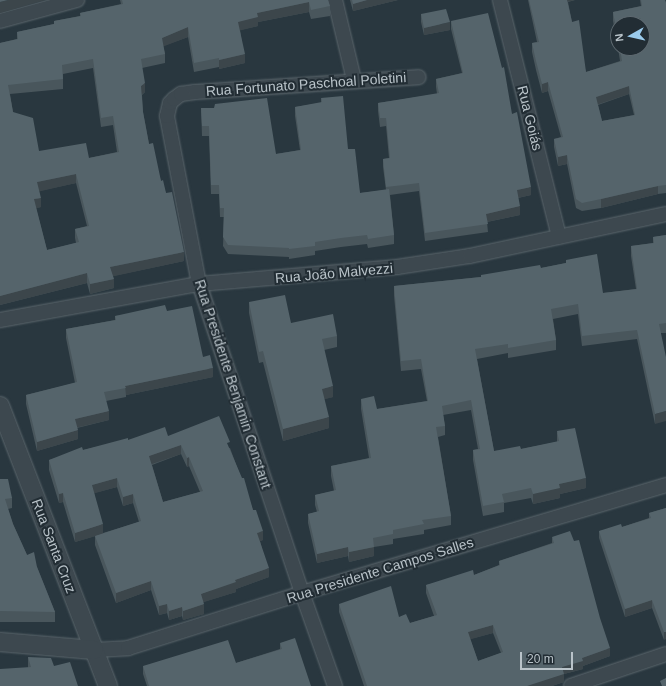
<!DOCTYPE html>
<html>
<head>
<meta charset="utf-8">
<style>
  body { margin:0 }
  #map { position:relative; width:666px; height:686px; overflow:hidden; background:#29373f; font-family:Helvetica,sans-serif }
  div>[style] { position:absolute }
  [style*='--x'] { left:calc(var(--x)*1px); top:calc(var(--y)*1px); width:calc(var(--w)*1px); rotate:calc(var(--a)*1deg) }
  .roads { filter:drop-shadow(0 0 1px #5b666c) drop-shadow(0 0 1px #5b666c) }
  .minor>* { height:14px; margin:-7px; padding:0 7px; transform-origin:7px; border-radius:7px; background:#3d484f }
  .tertiary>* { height:18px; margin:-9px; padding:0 9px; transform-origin:9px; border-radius:9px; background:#3d484f }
  .wall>* { inset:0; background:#49565c }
  .shaded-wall>* { inset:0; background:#3c464b }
  .building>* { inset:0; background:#55646b }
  span { translate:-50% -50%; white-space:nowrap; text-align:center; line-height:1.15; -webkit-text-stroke:4px #222d34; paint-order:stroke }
  .street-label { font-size:14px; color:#b9c3c9 }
  .north { position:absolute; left:610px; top:16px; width:40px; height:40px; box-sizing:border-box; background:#222d34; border:1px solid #5e6970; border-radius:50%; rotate:262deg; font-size:11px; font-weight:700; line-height:16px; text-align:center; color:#b9c3c9 }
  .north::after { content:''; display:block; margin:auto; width:14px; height:18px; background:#9acbed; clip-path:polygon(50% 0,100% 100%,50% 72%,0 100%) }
  .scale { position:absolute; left:520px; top:652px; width:53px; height:18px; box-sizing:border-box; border:2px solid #b9c3c9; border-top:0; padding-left:5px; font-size:12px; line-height:14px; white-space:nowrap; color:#b9c3c9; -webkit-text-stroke:3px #222d34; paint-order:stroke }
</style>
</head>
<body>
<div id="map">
  <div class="roads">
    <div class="minor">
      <i style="--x:335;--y:0;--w:82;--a:76.6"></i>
      <i style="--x:500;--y:0;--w:244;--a:76"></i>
      <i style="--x:0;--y:21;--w:80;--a:-15.3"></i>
      <i style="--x:0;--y:320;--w:202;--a:-10.3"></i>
      <i style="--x:199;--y:284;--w:199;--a:-4.9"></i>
      <i style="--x:397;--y:267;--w:74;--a:-8.6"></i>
      <i style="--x:470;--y:256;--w:200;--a:-12.1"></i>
      <i style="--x:94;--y:650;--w:34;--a:-3"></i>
      <i style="--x:128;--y:648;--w:182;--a:-17.5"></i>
      <i style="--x:302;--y:593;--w:380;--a:-16.5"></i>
      <i style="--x:335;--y:686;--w:99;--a:-109.5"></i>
      <i style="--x:302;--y:593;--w:326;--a:-108.4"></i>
      <i style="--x:199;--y:284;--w:171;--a:-100.8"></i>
      <i style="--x:167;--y:116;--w:13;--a:-77"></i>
      <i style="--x:170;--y:103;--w:6;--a:-45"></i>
      <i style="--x:174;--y:99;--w:9;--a:-36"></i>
      <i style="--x:181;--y:94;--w:14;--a:-8"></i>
      <i style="--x:195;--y:92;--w:224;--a:-3.8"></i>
      <i style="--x:571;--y:686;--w:100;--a:-18.6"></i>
    </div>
    <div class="tertiary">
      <i style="--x:0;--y:406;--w:300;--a:68.9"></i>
      <i style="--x:0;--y:642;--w:94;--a:4.9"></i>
    </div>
  </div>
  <div class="wall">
    <i style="clip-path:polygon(evenodd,120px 0,328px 0,330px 6px,330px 16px,311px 19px,309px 12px,258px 22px,258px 26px,240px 30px,245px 63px,219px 69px,219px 67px,194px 72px,188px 37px,163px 46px,165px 54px,165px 63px,142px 68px,145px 92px,142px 95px,143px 112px,149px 144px,161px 181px,166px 193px,184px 261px,113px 276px,114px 288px,90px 294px,87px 283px,0 305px,0 43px,17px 39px,17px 32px,54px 24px,54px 21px,80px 16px,80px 13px,121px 4px,120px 0,93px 68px,101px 127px,113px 125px,117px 152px,89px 158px,39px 151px,13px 112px,10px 94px,63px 89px,63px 74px,93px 68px,120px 0,76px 183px,87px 226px,75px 229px,75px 238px,76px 243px,47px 250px,36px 208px,41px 207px,39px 191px,76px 183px)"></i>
    <i style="clip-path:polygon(350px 0,398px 0,353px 11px)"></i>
    <i style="clip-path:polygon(evenodd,528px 0,575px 0,568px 2px,572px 22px,586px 72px,620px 61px,618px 48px,642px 48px,618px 24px,618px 47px,613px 21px,613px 12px,641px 6px,640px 0,665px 0,666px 3px,666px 193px,658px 194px,601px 208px,582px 211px,576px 208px,567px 164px,558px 166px,554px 147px,554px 139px,561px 137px,548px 91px,542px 93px,536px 70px,532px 52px,532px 43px,537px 42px,528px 0,629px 94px,634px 115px,602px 121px,598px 105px,629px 94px)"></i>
    <i style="clip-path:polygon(421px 14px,450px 30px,424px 35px,421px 22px)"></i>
    <i style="clip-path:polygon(451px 21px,512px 114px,531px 195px,518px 198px,520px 215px,487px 222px,488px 232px,425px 241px,419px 191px,390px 195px,394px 235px,394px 244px,368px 248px,367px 244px,341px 247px,315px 251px,315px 255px,289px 259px,289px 257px,228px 254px,223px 246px,224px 217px,220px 217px,219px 194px,211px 194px,209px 136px,202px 136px,201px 108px,276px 154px,300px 150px,295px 116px,295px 107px,321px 103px,321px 98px,348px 149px,360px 193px,386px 190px,383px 167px,383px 159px,389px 158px,386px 126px,380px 127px,378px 111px,378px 103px,437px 94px,436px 87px,436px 79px,462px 73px,451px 29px)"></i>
    <i style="clip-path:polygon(666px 235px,666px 333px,661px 333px,655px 424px,637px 339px,582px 346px,578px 314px,553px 319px,556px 340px,556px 350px,508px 358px,508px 353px,477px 359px,494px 451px,521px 449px,557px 442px,557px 431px,586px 488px,560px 494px,560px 498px,533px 504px,531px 498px,504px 503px,504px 512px,483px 516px,473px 460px,473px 450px,478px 449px,471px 410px,443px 415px,445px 426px,445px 435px,438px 437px,451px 516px,451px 525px,424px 530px,424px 534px,393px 539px,393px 544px,374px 547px,374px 556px,349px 562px,348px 556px,317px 563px,308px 523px,308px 514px,317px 512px,315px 505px,315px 495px,334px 491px,331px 476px,331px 466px,369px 458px,361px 409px,361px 399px,377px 409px,427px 401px,421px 369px,401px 371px,394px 296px,394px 286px,481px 277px,541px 268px,566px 263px,566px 260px,603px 293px,636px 289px,631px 256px,631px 246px,653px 243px,653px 237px)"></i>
    <i style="clip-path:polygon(249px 302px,291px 323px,337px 336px,337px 347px,324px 350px,333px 397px,324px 399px,329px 428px,283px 441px,263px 362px,259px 363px,249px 313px)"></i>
    <i style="clip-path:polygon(167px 311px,203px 357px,213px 377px,126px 395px,126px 397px,106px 401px,109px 420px,77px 428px,78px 439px,37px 451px,26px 404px,26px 395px,75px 383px,66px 338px,66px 329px,115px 320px,115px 316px)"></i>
    <i style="clip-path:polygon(evenodd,168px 436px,230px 448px,253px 510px,263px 540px,260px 541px,269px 577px,236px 589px,236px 592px,203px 602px,204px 614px,183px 620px,182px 616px,169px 620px,167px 613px,159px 615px,151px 590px,116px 603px,95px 545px,95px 536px,75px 542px,63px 502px,59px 503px,49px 470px,49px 460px,83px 450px,128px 440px,168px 436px,181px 454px,187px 467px,189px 466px,200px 492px,163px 502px,152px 465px,181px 454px,168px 436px,117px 487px,123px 506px,133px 503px,139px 522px,103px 533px,94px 493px,117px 487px)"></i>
    <i style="clip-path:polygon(0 479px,12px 498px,12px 508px,8px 509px,13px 524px,27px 555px,37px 567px,55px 612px,55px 622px,0 622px)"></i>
    <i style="clip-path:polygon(666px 508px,664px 640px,652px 608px,625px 617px,599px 538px,599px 531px,622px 527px,649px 518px,649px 513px)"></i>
    <i style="clip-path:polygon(evenodd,552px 537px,610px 656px,583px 666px,583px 669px,564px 674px,564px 682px,552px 686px,364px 686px,339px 612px,339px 604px,399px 617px,410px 623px,434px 616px,426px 593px,426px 585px,474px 575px,499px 565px,499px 561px,552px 543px,552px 537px,493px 633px,501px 653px,478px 661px,470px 639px,493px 633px)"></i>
    <i style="clip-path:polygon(280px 643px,311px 686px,147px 686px,143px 674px,143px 666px,236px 663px,280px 649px)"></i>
    <i style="clip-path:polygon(28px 657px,54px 666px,28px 668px)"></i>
  </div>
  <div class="shaded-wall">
    <i style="clip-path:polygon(8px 0,45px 0,0 13px,0 2px)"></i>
    <i style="clip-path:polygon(367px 0,398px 0,353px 11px,353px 4px)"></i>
    <i style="clip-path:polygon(566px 0,575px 0,566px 2px)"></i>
    <i style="clip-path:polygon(309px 2px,309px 12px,258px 22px,258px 26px,238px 31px,238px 22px,257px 13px)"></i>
    <i style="clip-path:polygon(450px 22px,450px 30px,424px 35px,424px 28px)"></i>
    <i style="clip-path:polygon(188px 27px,188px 37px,162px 47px,162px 38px)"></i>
    <i style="clip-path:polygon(245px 54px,245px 63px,219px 69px,219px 60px)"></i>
    <i style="clip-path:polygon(548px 82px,548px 91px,542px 93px,542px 84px)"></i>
    <i style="clip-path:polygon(145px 83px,145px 92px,141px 95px,141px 86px)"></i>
    <i style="clip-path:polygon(629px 86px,629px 94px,596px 105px,596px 97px)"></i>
    <i style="clip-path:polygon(567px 155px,567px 164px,558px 166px,558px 157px)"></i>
    <i style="clip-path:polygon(76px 174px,76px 183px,37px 192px,37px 182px)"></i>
    <i style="clip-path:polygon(658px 186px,658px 194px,601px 208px,601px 199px)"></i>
    <i style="clip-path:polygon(531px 187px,531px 195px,517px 198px,517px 190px)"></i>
    <i style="clip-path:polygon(41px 198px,41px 207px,34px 209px,34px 199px)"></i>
    <i style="clip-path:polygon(520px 206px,520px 215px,486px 222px,486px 214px)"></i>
    <i style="clip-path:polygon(184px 252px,184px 261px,110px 277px,110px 267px)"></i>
    <i style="clip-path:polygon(87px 273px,87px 283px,0 305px,0 296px)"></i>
    <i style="clip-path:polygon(114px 279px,114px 288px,90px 294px,90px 284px)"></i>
    <i style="clip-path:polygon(213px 368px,213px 377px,126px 395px,125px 386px)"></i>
    <i style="clip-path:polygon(333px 386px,333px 397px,322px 400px,322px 389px)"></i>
    <i style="clip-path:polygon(109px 411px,109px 420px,75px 428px,75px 419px)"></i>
    <i style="clip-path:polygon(666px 411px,666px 421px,655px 424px,655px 414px)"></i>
    <i style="clip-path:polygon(329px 417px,329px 428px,283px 441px,283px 429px)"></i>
    <i style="clip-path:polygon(78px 430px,78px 439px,37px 451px,37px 442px)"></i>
    <i style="clip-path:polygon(181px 445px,181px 454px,149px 465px,149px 456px)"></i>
    <i style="clip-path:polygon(189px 457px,189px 466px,187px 467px,187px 458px)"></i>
    <i style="clip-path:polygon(117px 478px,117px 487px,92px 494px,92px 485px)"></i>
    <i style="clip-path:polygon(586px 478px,586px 488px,560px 494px,560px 498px,533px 504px,533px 494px,559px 484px)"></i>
    <i style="clip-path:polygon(63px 493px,63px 502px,59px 503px,59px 494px)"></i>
    <i style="clip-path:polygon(133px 494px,133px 503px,123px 506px,123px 497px)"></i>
    <i style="clip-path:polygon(103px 524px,103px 534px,75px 542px,75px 533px)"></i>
    <i style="clip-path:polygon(263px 531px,263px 540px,257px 542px,257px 533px)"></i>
    <i style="clip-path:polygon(348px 547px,348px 556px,317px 563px,317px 554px)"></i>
    <i style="clip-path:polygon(374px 547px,374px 556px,349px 562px,349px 552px)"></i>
    <i style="clip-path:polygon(269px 568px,269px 577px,236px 589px,236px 592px,201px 603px,201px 594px,235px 580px)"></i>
    <i style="clip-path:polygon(151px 581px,151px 590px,116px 603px,116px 593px)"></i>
    <i style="clip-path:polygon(652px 600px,652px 608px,625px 617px,625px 609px)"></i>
    <i style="clip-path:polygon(167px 604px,167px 613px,159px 615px,159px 606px)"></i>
    <i style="clip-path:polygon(204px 604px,204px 614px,183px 620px,183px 611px)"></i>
    <i style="clip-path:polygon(182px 607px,182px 616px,169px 620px,169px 611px)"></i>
    <i style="clip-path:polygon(493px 625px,493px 633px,468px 640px,468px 632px)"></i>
    <i style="clip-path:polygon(664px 632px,666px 632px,666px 639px,664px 640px)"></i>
    <i style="clip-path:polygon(610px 648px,610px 656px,583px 666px,583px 669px,564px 674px,564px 682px,552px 686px,527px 686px,562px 667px,582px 658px)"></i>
  </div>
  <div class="building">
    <i style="clip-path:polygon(0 0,8px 0,0 2px)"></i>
    <i style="clip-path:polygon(evenodd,122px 0,328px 0,330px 6px,311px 10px,309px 2px,257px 13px,258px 17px,238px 22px,245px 54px,219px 60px,219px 58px,194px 63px,188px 27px,162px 38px,165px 54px,141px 59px,145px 83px,141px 86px,143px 112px,149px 144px,153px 143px,161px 181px,163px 180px,166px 193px,172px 192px,184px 252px,110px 267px,114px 279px,90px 284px,87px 273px,0 296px,0 43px,18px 39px,17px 32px,54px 24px,54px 21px,81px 16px,80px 13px,123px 4px,122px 0,93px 59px,101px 118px,113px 116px,119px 152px,89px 158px,86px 143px,39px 151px,33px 118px,13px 112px,8px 85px,63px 79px,62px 65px,93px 59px,122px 0,76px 174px,89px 226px,75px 229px,79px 242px,47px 250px,34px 199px,41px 198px,37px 182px,76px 174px)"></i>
    <i style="clip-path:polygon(352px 0,367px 0,353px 4px)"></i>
    <i style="clip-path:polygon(evenodd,529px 0,567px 0,572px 22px,579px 20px,586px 72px,622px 61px,620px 48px,642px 48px,642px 24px,618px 24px,618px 39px,613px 12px,642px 6px,641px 0,665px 0,666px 3px,666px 185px,658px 186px,601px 199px,582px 203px,576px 199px,567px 155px,558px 157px,554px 139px,563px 137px,548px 82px,542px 84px,536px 61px,532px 43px,539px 42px,529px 0,629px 86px,635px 115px,602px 121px,596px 97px,629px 86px)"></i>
    <i style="clip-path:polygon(446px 9px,450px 22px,424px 28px,421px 14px)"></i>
    <i style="clip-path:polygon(488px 13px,502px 68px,504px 67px,512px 114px,517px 112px,531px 187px,517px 190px,520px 206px,486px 214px,488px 224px,425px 233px,419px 183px,386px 187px,383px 159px,390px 158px,386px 118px,380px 118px,378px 103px,439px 93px,436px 79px,463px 73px,451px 21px)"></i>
    <i style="clip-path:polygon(343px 96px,348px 149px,355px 149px,360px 193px,389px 189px,394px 235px,368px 239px,367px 235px,341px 238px,315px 242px,315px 246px,289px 249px,289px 248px,228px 245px,223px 237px,224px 208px,220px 208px,219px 185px,211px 185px,209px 126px,202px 126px,201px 108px,214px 108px,215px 104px,267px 98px,276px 154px,301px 150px,295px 107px,322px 102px,321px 98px)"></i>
    <i style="clip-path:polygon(666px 235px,666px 323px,659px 324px,666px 357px,666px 411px,655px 414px,637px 330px,582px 336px,578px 304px,551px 309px,556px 340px,508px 348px,508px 344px,475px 349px,494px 451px,520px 446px,521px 449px,559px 441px,557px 431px,575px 428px,586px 478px,559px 484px,560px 488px,533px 494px,531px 488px,502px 494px,504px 502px,483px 506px,473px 450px,480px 449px,471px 400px,442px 406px,445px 426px,436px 427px,451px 516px,422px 520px,424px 524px,393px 530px,393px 534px,373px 538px,374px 547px,349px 552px,348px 547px,317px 554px,308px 514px,319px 511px,315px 495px,336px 490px,331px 466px,371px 458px,361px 399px,374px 396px,377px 409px,428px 401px,421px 359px,401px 361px,394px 286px,481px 277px,481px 275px,540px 265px,541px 268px,566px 263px,566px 260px,597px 254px,603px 293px,637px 289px,631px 246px,654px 243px,653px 237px)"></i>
    <i style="clip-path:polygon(285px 295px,291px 323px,333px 314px,337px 336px,322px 339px,333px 386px,322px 389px,329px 417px,283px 429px,263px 351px,259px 352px,249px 302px)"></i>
    <i style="clip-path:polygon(165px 305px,167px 311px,192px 306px,203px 357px,210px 355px,213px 368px,125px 386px,126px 388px,104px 392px,109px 411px,75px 419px,78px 430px,37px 442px,26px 395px,77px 382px,66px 329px,116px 320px,115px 316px)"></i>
    <i style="clip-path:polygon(evenodd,219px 416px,230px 442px,227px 443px,242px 478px,244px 478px,253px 510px,256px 510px,263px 531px,257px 533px,269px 568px,235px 580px,236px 582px,201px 594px,204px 604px,183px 611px,182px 607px,169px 611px,167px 604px,159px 606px,151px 581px,116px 593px,95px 536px,141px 521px,133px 494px,123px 497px,117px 478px,92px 485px,103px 524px,75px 533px,63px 493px,59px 494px,49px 460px,82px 447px,83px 450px,128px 438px,128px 440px,165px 427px,168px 436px,219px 416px,181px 445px,187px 458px,189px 457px,203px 491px,163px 502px,149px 456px,181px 445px)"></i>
    <i style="clip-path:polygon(0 479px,8px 479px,12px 498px,5px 499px,13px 524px,27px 555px,34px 552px,37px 567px,55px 612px,0 611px)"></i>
    <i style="clip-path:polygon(666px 508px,666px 632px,664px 632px,652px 600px,625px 609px,599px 531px,621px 524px,622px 527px,651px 518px,649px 513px)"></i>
    <i style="clip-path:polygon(evenodd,570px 531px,574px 541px,579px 540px,600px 618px,610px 648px,582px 658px,583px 661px,562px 667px,564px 674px,527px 686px,367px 686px,339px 604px,391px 586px,399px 617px,406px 614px,410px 623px,437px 615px,426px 585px,473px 570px,474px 575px,500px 565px,499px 561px,554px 543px,552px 537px,570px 531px,493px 625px,503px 652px,478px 661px,468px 632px,493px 625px)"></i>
    <i style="clip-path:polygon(295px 638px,311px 686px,149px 686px,143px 666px,228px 640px,236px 663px,282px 649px,280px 643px)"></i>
    <i style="clip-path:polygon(28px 657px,51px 658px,54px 666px,70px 662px,78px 686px,0 686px,0 669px,31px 667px)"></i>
    <i style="clip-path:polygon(666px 678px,666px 686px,662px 686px,660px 681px)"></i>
  </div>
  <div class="street-label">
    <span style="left:306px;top:84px;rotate:-4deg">Rua Fortunato Paschoal Poletini</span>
    <span style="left:530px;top:118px;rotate:76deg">Rua Goiás</span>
    <span style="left:334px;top:273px;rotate:-5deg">Rua João Malvezzi</span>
    <span style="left:233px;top:384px;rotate:72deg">Rua Presidente Benjamin Constant</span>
    <span style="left:54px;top:546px;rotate:69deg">Rua Santa Cruz</span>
    <span style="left:380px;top:570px;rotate:-17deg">Rua Presidente Campos Salles</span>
  </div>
  <div class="north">N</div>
  <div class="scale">20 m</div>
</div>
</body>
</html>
